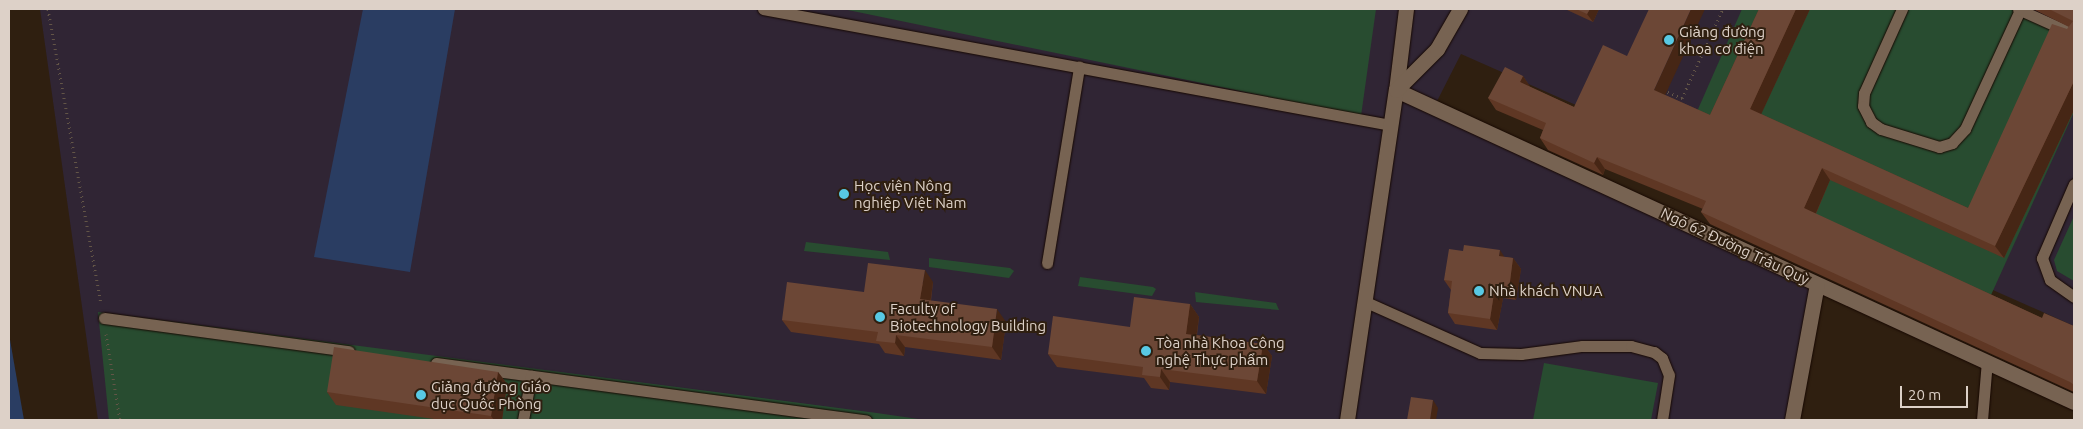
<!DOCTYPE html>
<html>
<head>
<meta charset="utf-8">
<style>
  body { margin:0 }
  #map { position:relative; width:2083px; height:429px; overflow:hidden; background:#2f1f10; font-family:Ubuntu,sans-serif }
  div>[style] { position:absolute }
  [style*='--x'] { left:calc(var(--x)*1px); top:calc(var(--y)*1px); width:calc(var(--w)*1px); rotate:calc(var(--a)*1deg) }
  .education>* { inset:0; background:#302534 }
  .green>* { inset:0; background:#284c30 }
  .water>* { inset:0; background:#2a3d62 }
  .path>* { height:3px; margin-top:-1.5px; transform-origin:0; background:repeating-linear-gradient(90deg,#635547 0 1px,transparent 0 5px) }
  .roads { filter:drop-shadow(0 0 1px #170800) drop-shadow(0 0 1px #170800) }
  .service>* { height:11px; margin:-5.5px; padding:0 5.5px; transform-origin:5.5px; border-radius:5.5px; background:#776352 }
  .minor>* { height:15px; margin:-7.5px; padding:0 7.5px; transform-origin:7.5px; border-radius:7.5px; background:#776352 }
  .wall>* { inset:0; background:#5f3724 }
  .shaded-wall>* { inset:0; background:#462615 }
  .building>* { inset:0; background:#6c4736 }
  .dots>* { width:14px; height:14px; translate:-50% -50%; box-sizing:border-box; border:2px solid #2f1f10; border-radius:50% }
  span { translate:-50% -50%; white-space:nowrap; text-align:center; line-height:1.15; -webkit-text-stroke:4px #2f1f10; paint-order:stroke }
  .poi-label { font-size:15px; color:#ddd1c8 }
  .left { translate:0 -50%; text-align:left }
  .street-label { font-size:15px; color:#ddd1c8 }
  .frame { position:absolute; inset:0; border:10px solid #ddd1c8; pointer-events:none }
  .scale { position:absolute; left:1900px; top:386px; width:68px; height:22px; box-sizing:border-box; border:2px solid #ddd1c8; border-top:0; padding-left:6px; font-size:15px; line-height:18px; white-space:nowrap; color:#ddd1c8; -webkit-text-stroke:4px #2f1f10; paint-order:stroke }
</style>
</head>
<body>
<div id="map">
  <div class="education">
    <i style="clip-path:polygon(40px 9px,2074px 9px,2074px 326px,1461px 54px,1434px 107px,1811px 281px,1789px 420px,98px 420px)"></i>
  </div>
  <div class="green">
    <i style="clip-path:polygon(843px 9px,1376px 9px,1361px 116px)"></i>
    <i style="clip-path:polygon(1742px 9px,2018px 9px,2074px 34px,2074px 112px,1991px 295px,1677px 157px)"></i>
    <i style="clip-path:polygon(2074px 216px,2074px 281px,2057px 271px,2054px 260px)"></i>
    <i style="clip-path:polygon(806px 242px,888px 252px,890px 260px,804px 251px)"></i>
    <i style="clip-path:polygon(929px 258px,1010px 268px,1014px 271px,1009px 278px,929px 267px)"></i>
    <i style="clip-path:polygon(1080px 277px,1153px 287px,1156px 289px,1152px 296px,1078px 286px)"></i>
    <i style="clip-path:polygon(1195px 292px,1276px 303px,1279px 310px,1196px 302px)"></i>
    <i style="clip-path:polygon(98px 312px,877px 413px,925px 420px,109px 420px)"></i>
    <i style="clip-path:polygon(1544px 363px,1658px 383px,1651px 420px,1533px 420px)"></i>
  </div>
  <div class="water">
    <i style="clip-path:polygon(363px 9px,455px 9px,410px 272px,314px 257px)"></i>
    <i style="clip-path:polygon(9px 334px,24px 420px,9px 420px)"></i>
  </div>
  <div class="path">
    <i style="--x:48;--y:9;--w:300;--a:79.8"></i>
    <i style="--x:1663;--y:90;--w:21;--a:23"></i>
    <i style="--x:1682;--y:98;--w:98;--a:-65.3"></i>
    <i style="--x:106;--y:334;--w:87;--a:80.8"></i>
  </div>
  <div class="roads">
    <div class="service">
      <i style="--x:763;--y:9;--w:639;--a:10.47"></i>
      <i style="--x:1902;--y:9;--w:92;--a:114.3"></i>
      <i style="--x:1864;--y:93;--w:13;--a:94"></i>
      <i style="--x:1863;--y:106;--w:18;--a:63"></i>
      <i style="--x:1871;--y:122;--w:12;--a:35"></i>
      <i style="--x:1881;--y:129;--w:61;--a:17.2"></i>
      <i style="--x:1939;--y:147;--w:14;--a:-17"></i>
      <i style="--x:1952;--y:143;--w:19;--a:-47"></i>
      <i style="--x:1965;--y:129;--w:131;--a:-65.2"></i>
      <i style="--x:2018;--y:9;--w:61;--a:24.1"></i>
      <i style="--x:2074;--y:184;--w:81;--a:113.4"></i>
      <i style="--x:2042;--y:258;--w:23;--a:70"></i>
      <i style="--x:2050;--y:280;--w:29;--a:35"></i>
      <i style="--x:1047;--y:263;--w:199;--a:-80.7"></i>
      <i style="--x:1366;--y:302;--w:125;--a:24.1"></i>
      <i style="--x:1480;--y:353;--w:41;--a:1.4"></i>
      <i style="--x:1521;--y:354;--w:62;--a:-7.5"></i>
      <i style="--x:1582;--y:346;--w:49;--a:0"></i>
      <i style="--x:1631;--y:346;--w:24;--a:15"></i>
      <i style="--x:1654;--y:352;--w:10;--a:37"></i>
      <i style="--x:1662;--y:358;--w:18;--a:68"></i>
      <i style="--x:1669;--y:375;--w:46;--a:98.8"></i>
      <i style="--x:104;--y:318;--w:247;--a:7.7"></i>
      <i style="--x:436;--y:363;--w:434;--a:7.6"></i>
      <i style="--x:523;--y:420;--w:45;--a:-79.7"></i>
      <i style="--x:1982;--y:420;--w:59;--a:-85.2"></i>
    </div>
    <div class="minor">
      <i style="--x:1406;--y:9;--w:82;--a:97"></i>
      <i style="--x:1396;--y:90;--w:746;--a:24.71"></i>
      <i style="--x:1347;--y:420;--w:334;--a:-81.6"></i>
      <i style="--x:1396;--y:90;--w:58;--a:-45"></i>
      <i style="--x:1437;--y:49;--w:46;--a:-60.1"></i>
      <i style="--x:1792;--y:420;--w:138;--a:-79.6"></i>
    </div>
  </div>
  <div class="wall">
    <i style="clip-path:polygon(1565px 9px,1599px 9px,1593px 22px)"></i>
    <i style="clip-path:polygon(1759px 9px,1810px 9px,1761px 114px,1968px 208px,2069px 27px,2033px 9px,2074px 9px,2074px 110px,2004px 258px,1830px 180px,1816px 214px,2042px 318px,2074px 326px,2074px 392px,1710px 224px,1701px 212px,1703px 209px,1605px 169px,1603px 175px,1548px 150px,1540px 138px,1543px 130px,1496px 110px,1488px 98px,1523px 76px,1530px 87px,1574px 107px,1665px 95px,1710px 115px)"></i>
    <i style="clip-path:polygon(1505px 257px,1513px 258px,1521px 269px,1516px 300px,1503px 298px,1497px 330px,1455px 324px,1448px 313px,1451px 290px,1444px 280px)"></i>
    <i style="clip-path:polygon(933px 282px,931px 301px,1006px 322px,1001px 360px,905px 347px,904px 356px,885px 353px,879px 344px,791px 332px,782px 320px,864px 292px)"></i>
    <i style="clip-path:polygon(1190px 304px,1199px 317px,1197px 335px,1263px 344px,1272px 356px,1266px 394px,1170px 382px,1169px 390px,1151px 388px,1144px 378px,1057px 367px,1048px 354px,1130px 327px)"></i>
    <i style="clip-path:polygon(498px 372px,507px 384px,502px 420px,441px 420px,336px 405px,327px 392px)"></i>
  </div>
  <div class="shaded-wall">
    <i style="clip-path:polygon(1590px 9px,1599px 9px,1593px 22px,1587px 14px)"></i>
    <i style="clip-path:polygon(1691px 9px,1705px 9px,1662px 102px,1654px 90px)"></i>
    <i style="clip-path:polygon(1796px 9px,1810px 9px,1758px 121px,1750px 109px)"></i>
    <i style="clip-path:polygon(1523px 76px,1531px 88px,1520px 82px)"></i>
    <i style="clip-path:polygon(2074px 81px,2074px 110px,2004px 258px,1995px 246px)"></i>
    <i style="clip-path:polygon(1597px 157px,1605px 169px,1603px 175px,1594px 163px)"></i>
    <i style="clip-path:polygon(1822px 168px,1830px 180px,1813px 220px,1804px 208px)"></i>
    <i style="clip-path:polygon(1500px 250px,1507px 261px,1499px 256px)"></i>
    <i style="clip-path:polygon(1513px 258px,1521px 269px,1516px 300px,1509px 289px)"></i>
    <i style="clip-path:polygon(925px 270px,933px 282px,929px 312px,920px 299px)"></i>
    <i style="clip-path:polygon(1495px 287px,1503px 298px,1497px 330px,1490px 319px)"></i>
    <i style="clip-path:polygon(1190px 304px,1199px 317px,1195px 346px,1186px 334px)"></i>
    <i style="clip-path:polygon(997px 309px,1006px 322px,1001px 360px,992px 347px)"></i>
    <i style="clip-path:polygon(896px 335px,905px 347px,904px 356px,895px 343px)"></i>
    <i style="clip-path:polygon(1263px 344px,1272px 356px,1266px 394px,1257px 381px)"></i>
    <i style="clip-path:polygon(1161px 369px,1170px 382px,1169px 390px,1160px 377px)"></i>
    <i style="clip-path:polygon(498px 372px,507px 384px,502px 420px,494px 420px,491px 416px)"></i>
    <i style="clip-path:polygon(1433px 400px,1438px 408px,1436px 420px,1430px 420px)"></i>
  </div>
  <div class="building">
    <i style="clip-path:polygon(1576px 9px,1590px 9px,1587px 14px)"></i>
    <i style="clip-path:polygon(1649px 9px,1691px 9px,1654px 90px,1710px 115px,1759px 9px,1796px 9px,1750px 109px,1968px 208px,2052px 24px,2067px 29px,2073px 21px,2049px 9px,2074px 9px,2074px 81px,1995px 246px,1822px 168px,1804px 208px,2042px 318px,2044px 313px,2074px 326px,2074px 385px,2070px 382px,1701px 212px,1706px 201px,1597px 157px,1594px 163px,1540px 138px,1546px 123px,1488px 98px,1505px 67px,1523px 76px,1520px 82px,1574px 107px,1603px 45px,1627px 56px)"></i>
    <i style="clip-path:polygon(1464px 245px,1500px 250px,1499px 256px,1513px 258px,1509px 289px,1495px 287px,1490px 319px,1448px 313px,1452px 281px,1444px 280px,1449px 249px,1463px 251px)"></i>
    <i style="clip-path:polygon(868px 263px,925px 270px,920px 299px,997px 309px,992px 347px,896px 335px,895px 343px,876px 341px,878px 332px,782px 320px,787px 282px,864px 292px)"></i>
    <i style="clip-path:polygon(1134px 297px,1190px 304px,1186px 334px,1263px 344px,1257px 381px,1161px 369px,1160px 377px,1142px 375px,1143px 367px,1048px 354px,1053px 316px,1130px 327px)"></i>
    <i style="clip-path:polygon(334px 347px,498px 372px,491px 416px,327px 392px)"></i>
    <i style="clip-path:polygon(1411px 397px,1433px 400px,1430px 420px,1407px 420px)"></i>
  </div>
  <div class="dots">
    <i style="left:1669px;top:40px;background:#58c9e4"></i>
    <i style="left:844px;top:194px;background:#58c9e4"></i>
    <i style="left:1479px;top:291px;background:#58c9e4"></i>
    <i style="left:880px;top:317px;background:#58c9e4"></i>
    <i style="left:1146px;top:351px;background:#58c9e4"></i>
    <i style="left:421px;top:395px;background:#58c9e4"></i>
  </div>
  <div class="poi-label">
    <span class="left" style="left:1679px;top:40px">Giảng đường<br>khoa cơ điện</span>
    <span class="left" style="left:854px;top:194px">Học viện Nông<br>nghiệp Việt Nam</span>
    <span class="left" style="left:1489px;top:291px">Nhà khách VNUA</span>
    <span class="left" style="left:890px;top:317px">Faculty of<br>Biotechnology Building</span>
    <span class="left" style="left:1156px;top:351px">Tòa nhà Khoa Công<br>nghệ Thực phẩm</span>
    <span class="left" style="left:431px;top:395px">Giảng đường Giáo<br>dục Quốc Phòng</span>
  </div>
  <div class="street-label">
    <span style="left:1735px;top:246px;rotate:25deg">Ngõ 62 Đường Trâu Quỳ</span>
  </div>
  <div class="frame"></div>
  <div class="scale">20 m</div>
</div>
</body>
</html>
